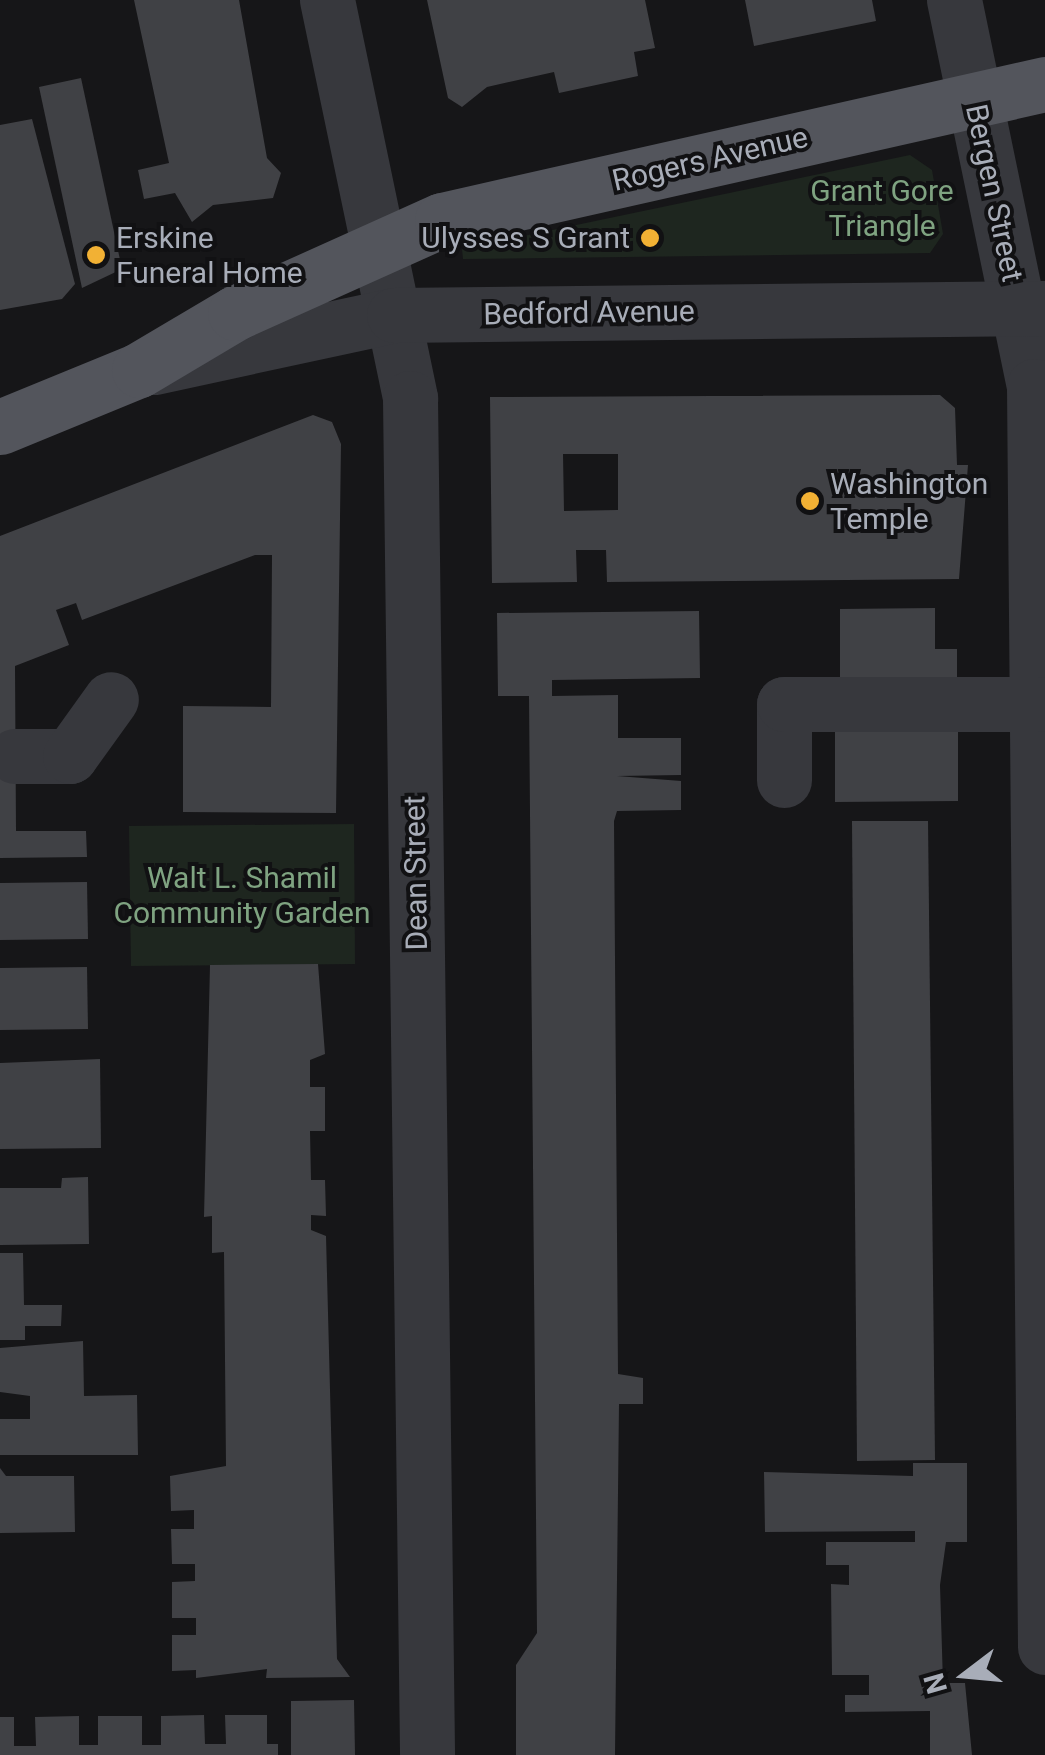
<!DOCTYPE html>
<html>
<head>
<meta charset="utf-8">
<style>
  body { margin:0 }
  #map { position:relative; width:1045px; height:1755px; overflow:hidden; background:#161618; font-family:Roboto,sans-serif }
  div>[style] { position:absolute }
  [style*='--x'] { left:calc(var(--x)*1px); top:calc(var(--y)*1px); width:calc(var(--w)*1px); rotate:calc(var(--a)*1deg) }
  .green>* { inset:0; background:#1e261f }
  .building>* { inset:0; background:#404145 }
  .minor>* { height:55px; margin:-27.5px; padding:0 27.5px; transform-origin:27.5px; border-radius:27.5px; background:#37383d }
  .major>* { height:55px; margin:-27.5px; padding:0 27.5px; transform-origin:27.5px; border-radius:27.5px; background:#53555c }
  .dots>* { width:28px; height:28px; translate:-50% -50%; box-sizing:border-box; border:5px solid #111113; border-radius:50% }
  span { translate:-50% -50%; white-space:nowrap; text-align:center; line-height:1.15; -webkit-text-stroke:8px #111113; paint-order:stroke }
  .street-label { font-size:30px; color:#a8adb8 }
  .park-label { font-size:30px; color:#7fa381 }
  .poi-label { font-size:30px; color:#a8adb8 }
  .left { translate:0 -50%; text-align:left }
  .right { translate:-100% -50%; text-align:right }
  .north { position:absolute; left:915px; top:1625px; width:100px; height:100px; -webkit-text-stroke:8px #111113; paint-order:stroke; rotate:254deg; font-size:28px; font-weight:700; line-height:40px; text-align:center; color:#a8adb8 }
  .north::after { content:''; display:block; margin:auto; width:35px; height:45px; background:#a8adb8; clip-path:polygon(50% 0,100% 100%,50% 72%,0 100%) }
</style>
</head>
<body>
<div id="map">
  <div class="green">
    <i style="clip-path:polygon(910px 155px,932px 170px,943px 234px,930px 253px,463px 259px,462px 249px)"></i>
    <i style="clip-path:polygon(354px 824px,355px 964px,131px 966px,129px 826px)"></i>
  </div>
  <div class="building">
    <i style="clip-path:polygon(134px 0,239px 0,267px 158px,281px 173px,273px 198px,213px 205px,192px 222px,175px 193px,144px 199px,138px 170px,169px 163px)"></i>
    <i style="clip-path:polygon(427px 0,645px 0,655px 48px,634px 52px,638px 76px,559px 93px,554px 72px,487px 87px,462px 107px,448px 98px)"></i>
    <i style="clip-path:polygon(745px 0,872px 0,876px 21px,754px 46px)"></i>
    <i style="clip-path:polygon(81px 78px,122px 269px,82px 288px,39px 87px)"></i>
    <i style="clip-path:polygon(32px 119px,75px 284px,62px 299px,0 310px,0 125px)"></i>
    <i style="clip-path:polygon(evenodd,940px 395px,955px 408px,957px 465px,968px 465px,959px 579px,607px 582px,606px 550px,576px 550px,577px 582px,492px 583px,490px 397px,940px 395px,563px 454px,618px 454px,618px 510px,564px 511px,563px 454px)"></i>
    <i style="clip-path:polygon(313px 415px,332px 422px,341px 444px,336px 813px,183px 812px,183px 706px,271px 707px,272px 555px,255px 555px,82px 620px,76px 603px,56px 610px,69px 645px,15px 666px,16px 831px,86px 831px,87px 857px,0 858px,0 536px)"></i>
    <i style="clip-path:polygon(935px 608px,935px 649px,957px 649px,957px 692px,840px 693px,840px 609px)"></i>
    <i style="clip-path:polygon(699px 611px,700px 678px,552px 680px,552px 696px,618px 695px,618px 738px,681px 738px,681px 775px,617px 776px,681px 781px,681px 810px,617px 811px,614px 821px,618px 1374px,643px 1378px,643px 1404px,619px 1404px,615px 1755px,516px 1755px,516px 1665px,537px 1633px,529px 696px,498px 696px,497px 613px)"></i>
    <i style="clip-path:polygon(958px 714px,958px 801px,835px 802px,835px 715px)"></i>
    <i style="clip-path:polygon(852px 821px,928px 821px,935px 1460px,857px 1461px)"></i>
    <i style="clip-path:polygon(87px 882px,88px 939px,0 940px,0 883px)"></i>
    <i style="clip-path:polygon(318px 964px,325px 1054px,310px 1060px,310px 1087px,325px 1087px,325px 1131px,310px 1131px,311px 1180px,325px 1180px,326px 1216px,311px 1215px,311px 1230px,326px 1236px,337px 1659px,350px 1677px,266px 1678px,267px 1669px,196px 1678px,196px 1670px,172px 1671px,172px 1635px,196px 1635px,196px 1618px,172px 1618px,172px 1582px,195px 1581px,195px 1564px,172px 1564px,171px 1529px,194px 1529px,194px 1510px,171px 1511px,170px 1476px,226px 1466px,224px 1252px,212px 1253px,212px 1216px,204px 1217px,210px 965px)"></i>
    <i style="clip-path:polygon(87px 967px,88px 1029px,0 1030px,0 968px)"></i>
    <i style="clip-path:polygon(100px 1059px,101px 1148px,0 1149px,0 1063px)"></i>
    <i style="clip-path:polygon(88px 1177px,89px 1244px,0 1245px,0 1188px,61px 1188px,62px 1178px)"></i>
    <i style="clip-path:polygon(0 1253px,23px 1253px,24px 1305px,62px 1305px,61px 1326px,25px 1326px,25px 1340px,0 1340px)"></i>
    <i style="clip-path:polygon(83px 1341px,84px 1396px,137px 1395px,138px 1455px,0 1455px,0 1419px,30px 1419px,30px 1396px,0 1392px,0 1348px)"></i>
    <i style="clip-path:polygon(913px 1463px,967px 1463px,967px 1542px,946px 1542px,940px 1585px,943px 1683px,965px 1683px,972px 1755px,930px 1755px,930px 1711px,845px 1712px,845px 1695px,869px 1695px,869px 1675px,832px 1675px,831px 1584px,849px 1585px,849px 1565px,826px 1565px,826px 1542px,915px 1542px,915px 1531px,765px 1532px,764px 1472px,913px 1476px)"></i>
    <i style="clip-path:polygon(0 1468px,6px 1476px,74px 1476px,75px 1532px,0 1533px)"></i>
    <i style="clip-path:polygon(354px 1700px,355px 1755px,291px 1755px,291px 1701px)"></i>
    <i style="clip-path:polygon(204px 1715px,205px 1744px,226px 1744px,225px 1715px,267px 1715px,267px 1744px,278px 1744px,278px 1755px,0 1755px,0 1717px,14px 1717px,14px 1746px,36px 1746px,35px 1717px,79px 1716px,79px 1745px,98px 1745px,98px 1716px,142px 1716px,142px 1745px,161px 1745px,161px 1716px)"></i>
  </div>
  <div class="minor">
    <i style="--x:327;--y:0;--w:407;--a:78.2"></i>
    <i style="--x:410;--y:398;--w:1357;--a:89.28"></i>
    <i style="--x:954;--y:0;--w:394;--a:78.3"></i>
    <i style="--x:1034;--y:386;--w:1261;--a:89.5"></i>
    <i style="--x:154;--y:367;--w:246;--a:-12.2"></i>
    <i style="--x:394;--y:315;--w:651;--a:-0.62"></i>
    <i style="--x:15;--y:756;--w:55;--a:0"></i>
    <i style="--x:70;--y:756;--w:70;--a:-54.3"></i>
    <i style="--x:784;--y:780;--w:76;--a:-90"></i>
    <i style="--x:784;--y:704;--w:253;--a:0"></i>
  </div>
  <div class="major">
    <i style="--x:0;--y:427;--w:150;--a:-22.3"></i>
    <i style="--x:139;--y:370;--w:112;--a:-30.7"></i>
    <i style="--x:235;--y:313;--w:227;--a:-24.2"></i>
    <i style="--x:442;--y:220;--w:618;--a:-12.71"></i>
  </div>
  <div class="dots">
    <i style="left:650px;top:238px;background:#f2b134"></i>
    <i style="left:96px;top:255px;background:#f2b134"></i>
    <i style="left:810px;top:501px;background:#f2b134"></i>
  </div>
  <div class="street-label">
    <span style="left:710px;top:159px;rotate:-13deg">Rogers Avenue</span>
    <span style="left:994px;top:193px;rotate:78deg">Bergen Street</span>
    <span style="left:589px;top:313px;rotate:-1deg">Bedford Avenue</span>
    <span style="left:416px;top:873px;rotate:-91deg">Dean Street</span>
  </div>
  <div class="park-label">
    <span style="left:882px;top:208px">Grant Gore<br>Triangle</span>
    <span style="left:242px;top:895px">Walt L. Shamil<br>Community Garden</span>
  </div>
  <div class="poi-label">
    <span class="left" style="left:116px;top:255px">Erskine<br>Funeral Home</span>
    <span class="right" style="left:630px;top:238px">Ulysses S Grant</span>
    <span class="left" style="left:830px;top:501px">Washington<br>Temple</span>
  </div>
  <div class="north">N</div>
</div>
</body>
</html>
